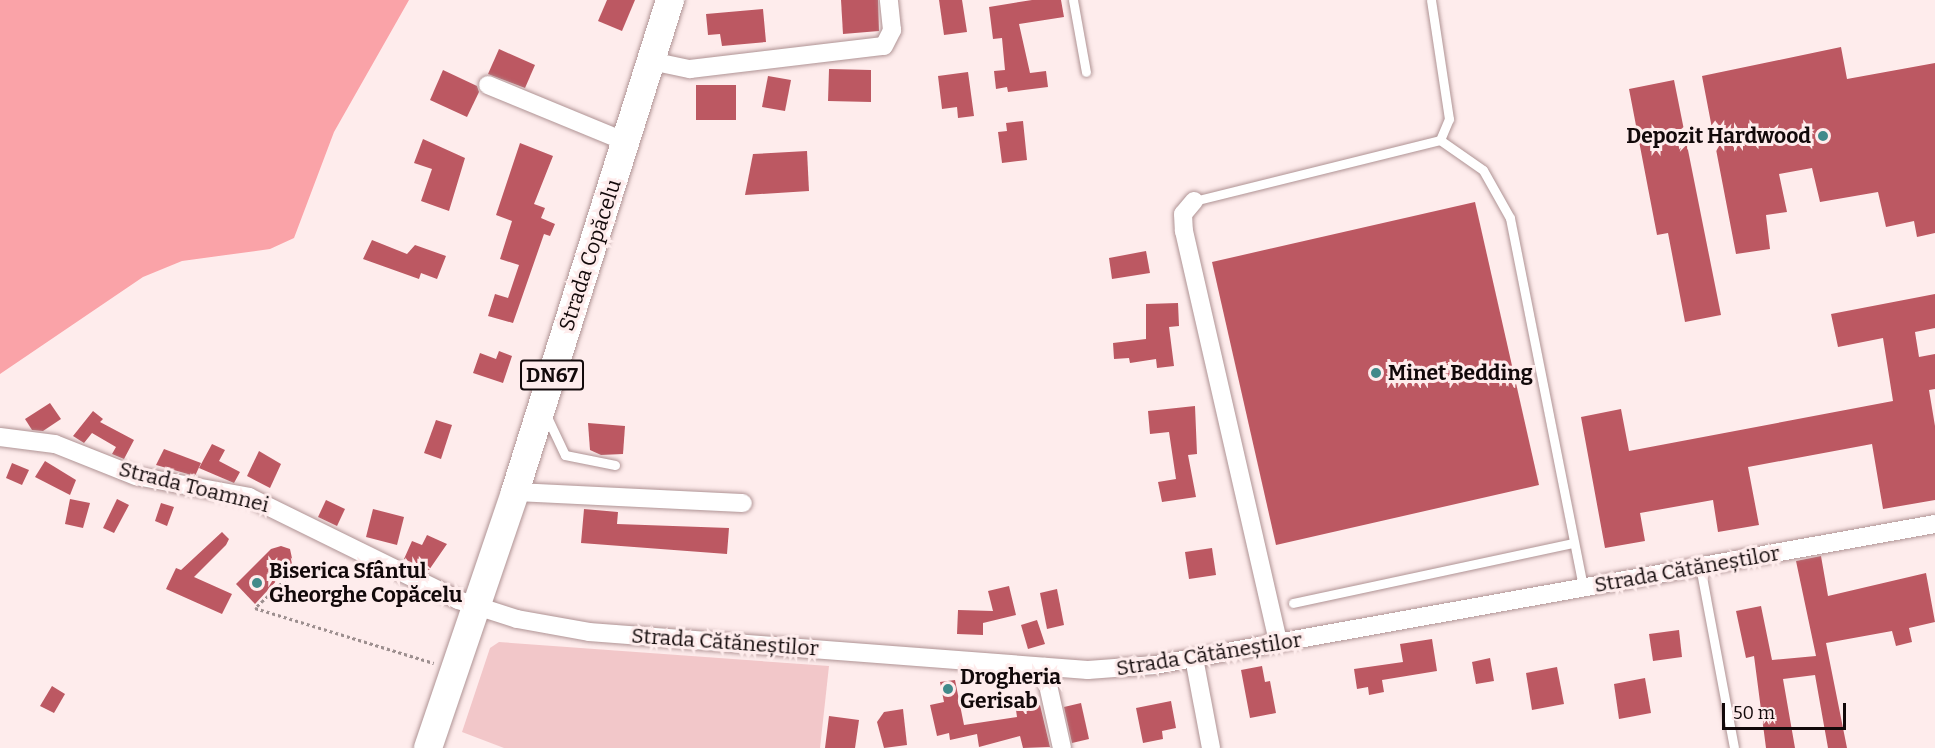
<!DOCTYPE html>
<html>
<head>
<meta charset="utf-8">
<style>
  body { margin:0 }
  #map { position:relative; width:1935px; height:748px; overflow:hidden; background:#feecec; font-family:Bitter,serif }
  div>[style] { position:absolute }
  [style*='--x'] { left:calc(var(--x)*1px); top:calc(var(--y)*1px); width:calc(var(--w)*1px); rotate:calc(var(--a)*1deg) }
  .green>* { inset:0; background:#f2c7c9 }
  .forest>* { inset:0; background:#faa3a8 }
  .building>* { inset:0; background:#bc5862 }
  .path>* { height:3px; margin-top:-1.5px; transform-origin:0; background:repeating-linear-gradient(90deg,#9d8f8f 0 3px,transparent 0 6px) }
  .roads { filter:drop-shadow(0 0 2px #af9394) drop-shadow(0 0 2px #af9394) }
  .lane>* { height:9px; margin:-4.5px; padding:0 4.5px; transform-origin:4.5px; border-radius:4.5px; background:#fff }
  .street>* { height:18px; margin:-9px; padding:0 9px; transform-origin:9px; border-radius:9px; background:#fff }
  .primary>* { height:28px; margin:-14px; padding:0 14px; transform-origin:14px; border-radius:14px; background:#fff }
  .dots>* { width:16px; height:16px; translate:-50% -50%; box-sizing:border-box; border:3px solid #feecec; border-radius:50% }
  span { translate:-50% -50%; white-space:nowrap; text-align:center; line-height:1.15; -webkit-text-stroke:6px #feecec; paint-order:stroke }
  .shield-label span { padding:2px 4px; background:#feecec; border:2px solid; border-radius:4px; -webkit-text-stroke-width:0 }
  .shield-label { font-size:20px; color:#12090a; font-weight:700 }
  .poi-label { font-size:21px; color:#12090a; font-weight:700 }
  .right { translate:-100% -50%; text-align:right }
  .left { translate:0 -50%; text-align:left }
  .street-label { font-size:21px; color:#12090a }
  .scale { position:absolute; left:1722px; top:703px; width:124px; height:27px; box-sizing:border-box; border:3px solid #12090a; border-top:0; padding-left:8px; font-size:18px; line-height:21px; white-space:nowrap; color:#12090a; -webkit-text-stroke:4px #feecec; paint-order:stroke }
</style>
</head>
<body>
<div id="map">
  <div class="green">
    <i style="clip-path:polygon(499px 642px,829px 666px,820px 748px,504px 748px,462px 732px,490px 648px)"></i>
  </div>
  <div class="forest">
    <i style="clip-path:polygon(0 0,409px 0,334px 132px,294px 238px,270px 249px,182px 261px,143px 277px,0 374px)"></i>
  </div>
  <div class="building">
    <i style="clip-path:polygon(607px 0,635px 0,622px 31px,598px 21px)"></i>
    <i style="clip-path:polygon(841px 0,878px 0,879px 31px,843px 34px)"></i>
    <i style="clip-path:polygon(939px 0,962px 0,967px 32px,944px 35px)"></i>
    <i style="clip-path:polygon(1032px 0,1061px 0,1064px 17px,1019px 24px,1030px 73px,1046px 71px,1048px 87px,1008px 92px,1007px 87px,996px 89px,994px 71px,1005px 70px,1002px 38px,993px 39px,989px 7px)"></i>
    <i style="clip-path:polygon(763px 9px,766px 42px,722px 46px,720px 34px,708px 35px,706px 14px)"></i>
    <i style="clip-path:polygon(1841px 47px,1847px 79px,1935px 63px,1935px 233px,1917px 237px,1914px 221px,1886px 227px,1878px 192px,1820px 202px,1812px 168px,1779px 174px,1787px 212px,1766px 215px,1770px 249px,1736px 254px,1702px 76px)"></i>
    <i style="clip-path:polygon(499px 49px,535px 65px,525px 88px,488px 74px)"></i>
    <i style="clip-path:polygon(829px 69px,871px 70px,871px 102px,828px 101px)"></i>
    <i style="clip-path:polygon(443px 70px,477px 86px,479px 92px,467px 117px,430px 100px)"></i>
    <i style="clip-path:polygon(968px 72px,974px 116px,958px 118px,957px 107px,942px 109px,938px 76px)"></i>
    <i style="clip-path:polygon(768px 76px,791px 80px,785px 111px,762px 107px)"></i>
    <i style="clip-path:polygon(1674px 80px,1721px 315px,1685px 322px,1668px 233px,1657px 235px,1629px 89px)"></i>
    <i style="clip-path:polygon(696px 85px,736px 85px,736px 120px,696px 120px)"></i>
    <i style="clip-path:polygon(1023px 121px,1027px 160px,1002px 163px,998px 132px,1007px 131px,1006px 123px)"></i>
    <i style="clip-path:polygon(423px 139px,465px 158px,449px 211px,421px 201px,432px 169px,414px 163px)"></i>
    <i style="clip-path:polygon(520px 143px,553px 156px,534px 204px,545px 208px,541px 218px,555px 224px,550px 236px,544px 234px,513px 323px,488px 316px,495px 294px,508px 298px,519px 265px,500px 259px,512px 221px,496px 215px)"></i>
    <i style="clip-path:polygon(807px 151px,809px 191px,745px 195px,753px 154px)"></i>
    <i style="clip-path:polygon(1475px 202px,1539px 485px,1276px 545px,1212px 262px)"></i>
    <i style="clip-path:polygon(372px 240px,407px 254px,415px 245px,446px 256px,437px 279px,421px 273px,419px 279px,363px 259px)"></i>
    <i style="clip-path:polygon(1146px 251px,1150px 273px,1112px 279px,1109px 258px)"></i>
    <i style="clip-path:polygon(1935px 294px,1935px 328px,1915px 332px,1919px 357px,1935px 354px,1935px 389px,1929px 390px,1935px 426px,1935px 500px,1883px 509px,1872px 444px,1748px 467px,1759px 525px,1718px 532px,1713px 500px,1640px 513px,1645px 541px,1605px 548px,1581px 417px,1621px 409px,1629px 451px,1893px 401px,1883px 338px,1838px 347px,1831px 314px)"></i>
    <i style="clip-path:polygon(1178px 303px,1179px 326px,1169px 327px,1174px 366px,1157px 368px,1156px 359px,1130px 363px,1129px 358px,1114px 359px,1113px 343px,1146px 339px,1146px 304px)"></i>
    <i style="clip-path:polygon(499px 351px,512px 356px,503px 383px,473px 373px,480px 353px,496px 359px)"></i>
    <i style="clip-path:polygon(50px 403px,61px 419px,43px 431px,32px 430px,25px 419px)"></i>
    <i style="clip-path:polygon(1195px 406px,1197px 454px,1188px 455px,1196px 497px,1162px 502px,1158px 482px,1176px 479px,1169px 432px,1150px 434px,1148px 411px)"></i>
    <i style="clip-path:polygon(93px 411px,103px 419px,100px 422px,134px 440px,124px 459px,112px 454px,116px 447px,92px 433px,84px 443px,73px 436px)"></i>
    <i style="clip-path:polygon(436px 420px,452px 425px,441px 459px,424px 453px)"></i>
    <i style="clip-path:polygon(588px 423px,625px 426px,623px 454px,601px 455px,590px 450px)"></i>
    <i style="clip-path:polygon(212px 444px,225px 450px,219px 461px,240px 472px,234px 483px,199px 468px)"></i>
    <i style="clip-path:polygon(164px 449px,201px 463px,195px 476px,156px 465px)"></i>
    <i style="clip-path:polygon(259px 451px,281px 464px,270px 488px,247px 476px)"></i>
    <i style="clip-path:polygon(45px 461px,76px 480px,70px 495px,35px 477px)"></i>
    <i style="clip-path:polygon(12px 463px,29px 470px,22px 485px,6px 478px)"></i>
    <i style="clip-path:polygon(70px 499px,90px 503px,83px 528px,65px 524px)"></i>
    <i style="clip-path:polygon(117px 499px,129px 505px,114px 533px,103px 528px)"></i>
    <i style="clip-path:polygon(326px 500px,345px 509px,337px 526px,318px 517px)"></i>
    <i style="clip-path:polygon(161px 503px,174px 507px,167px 526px,155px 521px)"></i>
    <i style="clip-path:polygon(373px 509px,404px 517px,397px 545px,366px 537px)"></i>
    <i style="clip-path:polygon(584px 509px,618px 512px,617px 524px,729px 528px,727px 554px,581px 543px)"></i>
    <i style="clip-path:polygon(222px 532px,229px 539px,226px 545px,194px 577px,232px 594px,222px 614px,166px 589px,176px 568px,181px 570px)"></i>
    <i style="clip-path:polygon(427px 535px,447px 544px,429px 570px,404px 559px,412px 541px,422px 545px)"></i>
    <i style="clip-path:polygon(281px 546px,290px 549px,293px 563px,255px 604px,236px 584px,271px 549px)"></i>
    <i style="clip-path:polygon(1212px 548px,1216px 575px,1189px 579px,1185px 552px)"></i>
    <i style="clip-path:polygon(1821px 556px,1828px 596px,1926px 573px,1935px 622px,1909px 628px,1912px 642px,1896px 646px,1892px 631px,1826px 643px,1847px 748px,1828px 748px,1815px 675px,1783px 679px,1795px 748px,1766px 748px,1754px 656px,1746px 658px,1736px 611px,1761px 606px,1772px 660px,1816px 656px,1796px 561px)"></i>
    <i style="clip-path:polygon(1009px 586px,1016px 615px,983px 623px,983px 635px,957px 634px,958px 610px,993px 611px,988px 591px)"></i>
    <i style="clip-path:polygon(1057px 589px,1064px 625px,1047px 629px,1040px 593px)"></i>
    <i style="clip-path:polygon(1037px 620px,1045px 644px,1028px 649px,1021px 625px)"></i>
    <i style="clip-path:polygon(1679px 630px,1682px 657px,1653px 661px,1649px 634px)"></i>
    <i style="clip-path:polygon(1432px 639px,1437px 671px,1382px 680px,1384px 692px,1369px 695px,1368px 687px,1357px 689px,1354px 669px,1403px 662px,1400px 644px)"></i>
    <i style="clip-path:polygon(1490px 658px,1494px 681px,1476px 684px,1472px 662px)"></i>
    <i style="clip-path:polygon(1262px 666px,1265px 682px,1270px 681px,1276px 713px,1250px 718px,1241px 670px)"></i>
    <i style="clip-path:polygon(1557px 667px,1564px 704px,1532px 710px,1526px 673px)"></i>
    <i style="clip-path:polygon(1645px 678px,1651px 713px,1619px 719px,1614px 684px)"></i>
    <i style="clip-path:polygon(955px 680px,964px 725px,1017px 717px,1016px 710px,1040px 705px,1050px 747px,1023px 748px,1020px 736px,979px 747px,977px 734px,950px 740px,949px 733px,937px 736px,930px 705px,944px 702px,940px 682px)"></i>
    <i style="clip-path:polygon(52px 686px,65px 694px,54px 713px,40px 706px)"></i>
    <i style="clip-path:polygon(1171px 701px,1176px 728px,1162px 731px,1163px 739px,1143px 743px,1136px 708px)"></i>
    <i style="clip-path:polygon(1081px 703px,1089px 739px,1072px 743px,1064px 707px)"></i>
    <i style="clip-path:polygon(903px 709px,907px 745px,884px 748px,877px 722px,884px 712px)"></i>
    <i style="clip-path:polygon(829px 716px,859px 720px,855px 748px,825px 748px)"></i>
  </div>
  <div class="path">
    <i style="--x:294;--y:571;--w:54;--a:136.5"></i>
    <i style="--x:255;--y:608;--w:187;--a:17.1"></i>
  </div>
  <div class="roads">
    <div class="lane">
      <i style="--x:1073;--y:0;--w:73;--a:79.8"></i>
      <i style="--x:1440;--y:140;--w:52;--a:34.9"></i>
      <i style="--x:1483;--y:170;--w:55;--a:60.6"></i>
      <i style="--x:1510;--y:218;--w:377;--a:78.8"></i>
      <i style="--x:1194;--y:201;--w:253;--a:-13.9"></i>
      <i style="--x:1440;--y:140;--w:23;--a:-67"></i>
      <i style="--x:1449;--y:119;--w:120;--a:-98.6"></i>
      <i style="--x:547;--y:417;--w:42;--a:64.7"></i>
      <i style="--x:565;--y:455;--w:51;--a:11.3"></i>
      <i style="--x:1700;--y:566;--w:184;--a:79.4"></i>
      <i style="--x:1293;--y:603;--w:287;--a:-12.1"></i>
    </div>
    <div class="street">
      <i style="--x:651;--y:61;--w:40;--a:12"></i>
      <i style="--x:690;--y:69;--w:195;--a:-6.8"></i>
      <i style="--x:884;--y:46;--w:18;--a:-63"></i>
      <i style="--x:892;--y:30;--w:30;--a:-96"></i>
      <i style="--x:488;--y:85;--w:149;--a:22.4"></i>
      <i style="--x:1194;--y:201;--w:17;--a:130"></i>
      <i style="--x:1183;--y:214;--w:17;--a:87"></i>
      <i style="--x:1184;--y:231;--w:423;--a:77.1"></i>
      <i style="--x:0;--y:437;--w:55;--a:7.3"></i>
      <i style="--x:55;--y:444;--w:87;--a:21.6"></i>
      <i style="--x:136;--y:476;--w:115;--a:10.5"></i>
      <i style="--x:249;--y:497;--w:233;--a:26.2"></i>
      <i style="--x:458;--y:600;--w:62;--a:17.9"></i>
      <i style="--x:517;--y:619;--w:73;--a:10.2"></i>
      <i style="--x:589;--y:632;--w:500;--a:4.35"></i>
      <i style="--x:1088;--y:670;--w:67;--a:-4.3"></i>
      <i style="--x:1155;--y:665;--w:793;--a:-10.25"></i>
      <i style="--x:515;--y:492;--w:228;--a:2.8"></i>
      <i style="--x:1194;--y:658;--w:92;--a:79.3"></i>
      <i style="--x:1044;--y:667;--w:83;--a:77.5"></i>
    </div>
    <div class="primary">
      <i style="--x:428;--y:748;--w:270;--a:-71.2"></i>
      <i style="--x:515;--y:492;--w:516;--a:-72.51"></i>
    </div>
  </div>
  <div class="dots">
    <i style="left:1823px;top:136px;background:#418a8a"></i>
    <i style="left:1376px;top:373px;background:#418a8a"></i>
    <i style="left:257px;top:583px;background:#418a8a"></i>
    <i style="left:948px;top:689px;background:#418a8a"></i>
  </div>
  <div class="shield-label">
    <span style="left:552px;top:375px">DN67</span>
  </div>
  <div class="poi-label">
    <span class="right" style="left:1811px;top:136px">Depozit Hardwood</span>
    <span class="left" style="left:1388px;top:373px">Minet Bedding</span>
    <span class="left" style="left:269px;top:583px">Biserica Sfântul<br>Gheorghe Copăcelu</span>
    <span class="left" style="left:960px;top:689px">Drogheria<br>Gerisab</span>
  </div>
  <div class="street-label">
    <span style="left:590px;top:255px;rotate:-72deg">Strada Copăcelu</span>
    <span style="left:194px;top:487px;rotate:14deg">Strada Toamnei</span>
    <span style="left:1687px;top:569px;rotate:-10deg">Strada Cătăneștilor</span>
    <span style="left:725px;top:642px;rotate:4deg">Strada Cătăneștilor</span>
    <span style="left:1209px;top:654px;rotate:-9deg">Strada Cătăneștilor</span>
  </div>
  <div class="scale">50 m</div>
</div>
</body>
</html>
